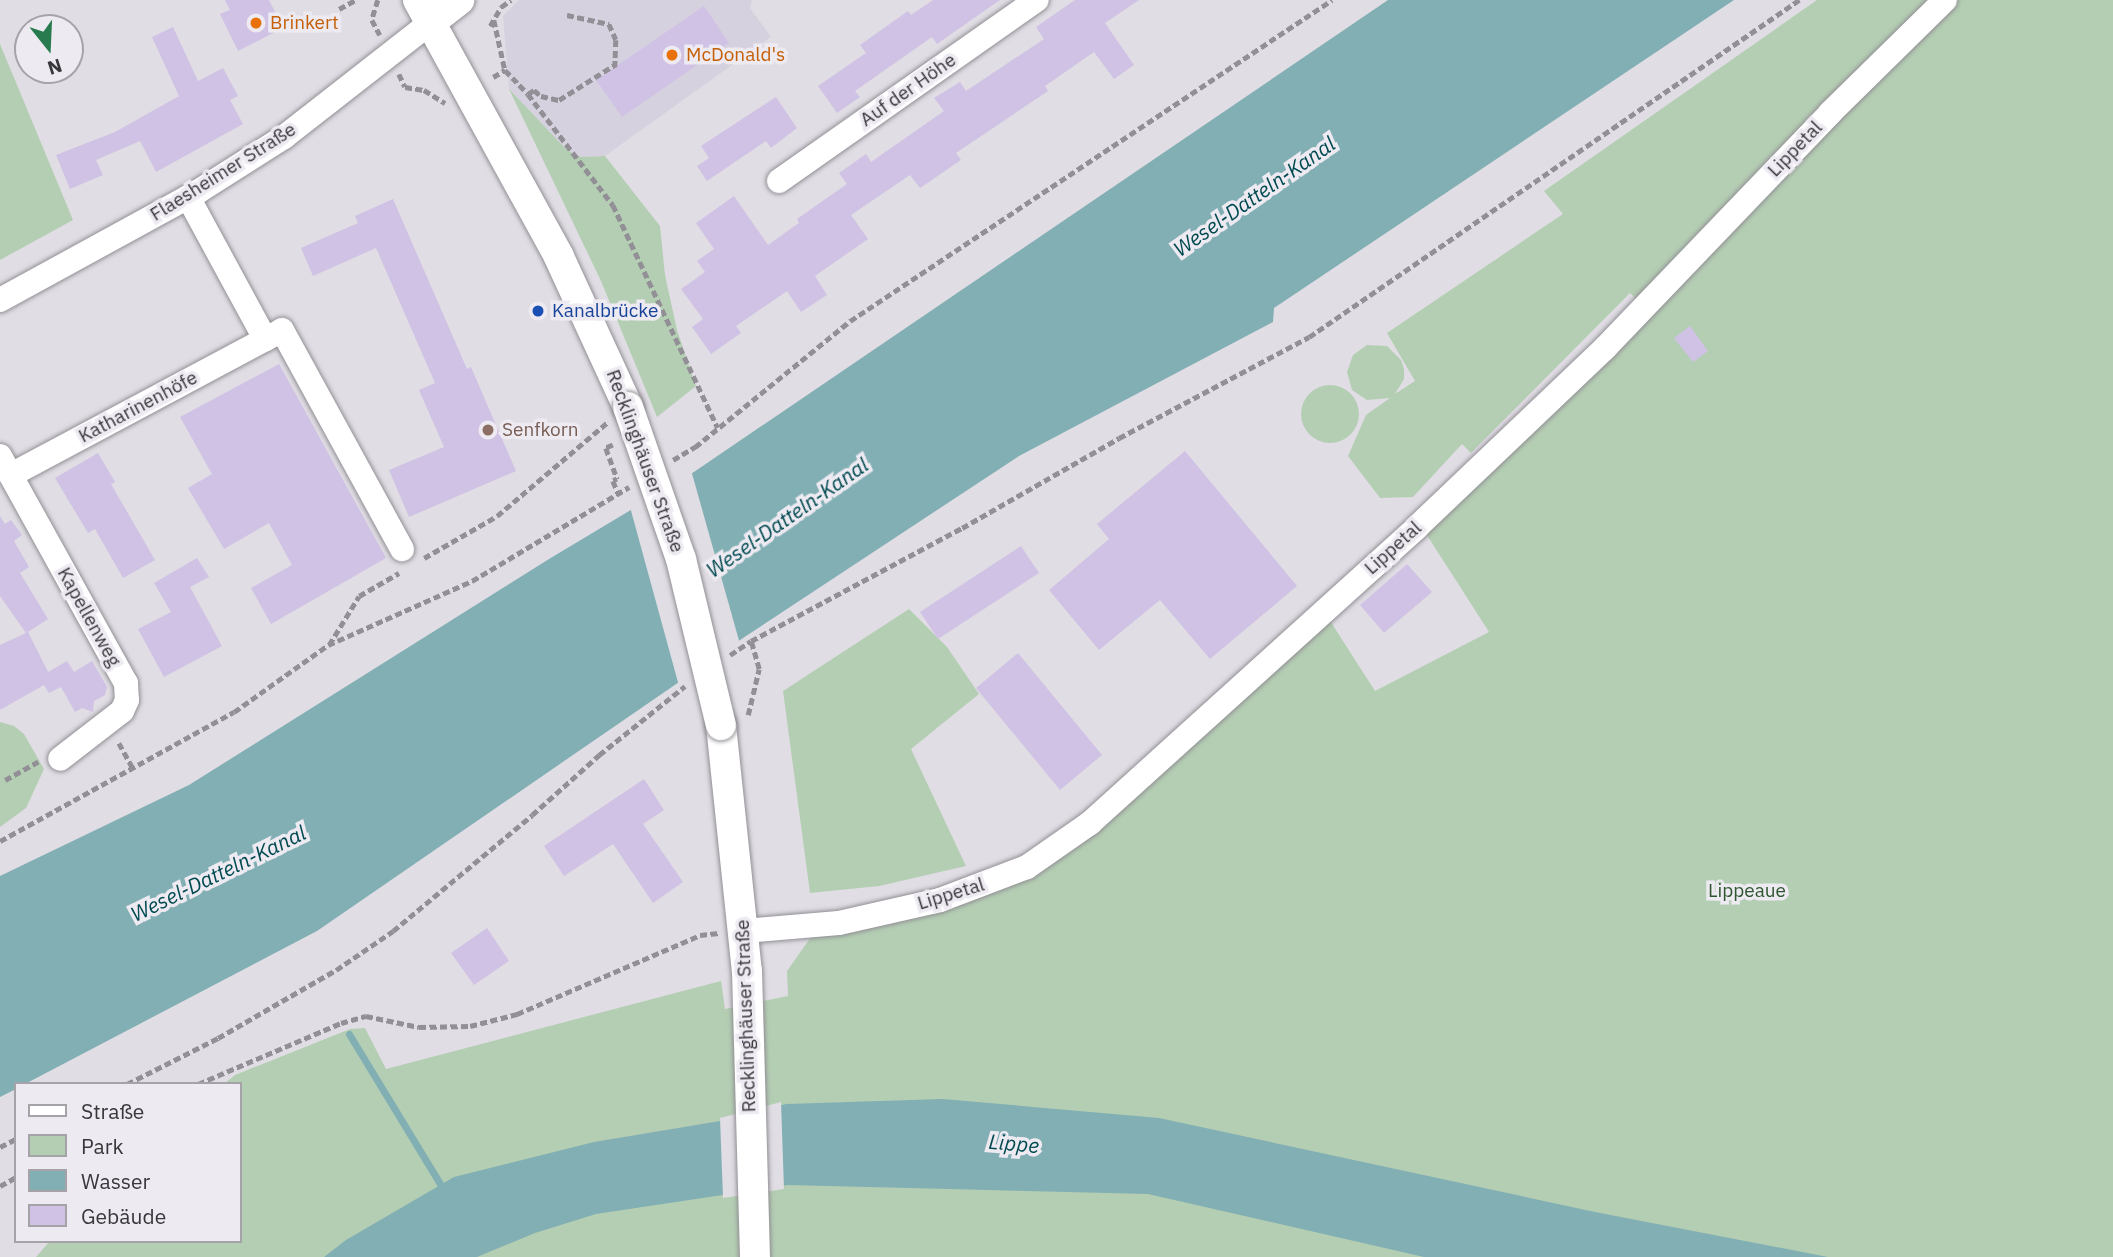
<!DOCTYPE html>
<html>
<head>
<meta charset="utf-8">
<style>
  body { margin:0 }
  #map { position:relative; width:2113px; height:1257px; overflow:hidden; background:#e0dde4; font-family:"IBM Plex Sans",sans-serif }
  div>[style] { position:absolute }
  [style*='--x'] { left:calc(var(--x)*1px); top:calc(var(--y)*1px); width:calc(var(--w)*1px); rotate:calc(var(--a)*1deg) }
  .built>* { inset:0; background:#d6d1df }
  .green>* { inset:0; background:#b4ceb3 }
  .round { border-radius:50% }
  .water>* { inset:0; background:#82afb4 }
  .pier>* { inset:0; background:#e0dde4 }
  .stream>* { height:7px; margin:-3.5px; padding:0 3.5px; transform-origin:3.5px; border-radius:3.5px; background:#82afb4 }
  .building>* { inset:0; background:#d0c2e4 }
  .path>* { height:4.5px; margin-top:-2.25px; transform-origin:0; background:repeating-linear-gradient(90deg,#929096 0 7px,transparent 0 10.5px) }
  .roads { filter:drop-shadow(0 0 2px #928f95) drop-shadow(0 0 2px #928f95) }
  .minor>* { height:24px; margin:-12px; padding:0 12px; transform-origin:12px; border-radius:12px; background:#fff }
  .major>* { height:30px; margin:-15px; padding:0 15px; transform-origin:15px; border-radius:15px; background:#fff }
  .bridges { filter:drop-shadow(0 0 2px #928f95) drop-shadow(0 0 2px #928f95) }
  .major-bridge>* { height:30px; margin:-15px; padding:0 15px; transform-origin:15px; border-radius:15px; background:#fff }
  .dots>* { width:19px; height:19px; translate:-50% -50%; box-sizing:border-box; border:4px solid #edeaf2; border-radius:50% }
  span { translate:-50% -50%; white-space:nowrap; text-align:center; line-height:1.15; -webkit-text-stroke:7px #edeaf2; paint-order:stroke }
  .food-label { font-size:19px; color:#c56008 }
  .left { translate:0 -50%; text-align:left }
  .street-label { font-size:19px; color:#38373a }
  .transit-label { font-size:19px; color:#164399 }
  .education-label { font-size:19px; color:#785e54 }
  .park-label { font-size:19px; color:#2f572f }
  .water-label { font-size:21px; color:#014a50; font-style:italic }
  .legend { position:absolute; left:14px; top:1082px; width:228px; height:161px; box-sizing:border-box; background:#edeaf2; border:2px solid #a5a2a8; margin:0; padding:9px 12px; list-style:none; font-size:21px; color:#38373a }
  .legend li { display:flex; align-items:center; gap:14px; height:35px }
  .legend b { width:35px; border:2px solid #a5a2a8 }
  .north { position:absolute; left:14px; top:14px; width:70px; height:70px; box-sizing:border-box; background:#edeaf2; border:2px solid #a5a2a8; border-radius:50%; rotate:162deg; font-size:19px; font-weight:700; line-height:28px; text-align:center; color:#38373a }
  .north::after { content:''; display:block; margin:auto; width:24px; height:32px; background:#277b4e; clip-path:polygon(50% 0,100% 100%,50% 72%,0 100%) }
</style>
</head>
<body>
<div id="map">
  <div class="built">
    <i style="clip-path:polygon(519px 0,752px 0,750px 8px,771px 37px,605px 156px,581px 157px,567px 150px,509px 89px,503px 16px)"></i>
  </div>
  <div class="green">
    <i style="clip-path:polygon(1817px 0,1933px 0,1641px 303px,1630px 293px,1471px 453px,1462px 444px,1413px 497px,1380px 498px,1348px 456px,1366px 415px,1390px 398px,1367px 400px,1352px 390px,1347px 372px,1353px 355px,1367px 345px,1387px 346px,1401px 360px,1404px 369px,1404px 379px,1395px 394px,1415px 381px,1387px 333px,1563px 214px,1544px 191px)"></i>
    <i style="clip-path:polygon(1955px 0,2113px 0,2113px 1257px,36px 1257px,50px 1241px,240px 1241px,240px 1084px,224px 1084px,235px 1075px,350px 1029px,365px 1028px,386px 1069px,721px 981px,725px 1009px,788px 996px,787px 971px,811px 937px,965px 904px,1043px 871px,1327px 616px,1375px 691px,1489px 632px,1423px 529px)"></i>
    <i style="clip-path:polygon(0 44px,73px 220px,0 260px)"></i>
    <i style="clip-path:polygon(509px 89px,567px 150px,581px 157px,605px 156px,660px 226px,665px 275px,677px 330px,696px 386px,657px 417px,601px 281px)"></i>
    <i class="round" style="left:1301px;top:385px;width:58px;height:58px"></i>
    <i style="clip-path:polygon(909px 609px,947px 647px,979px 694px,911px 749px,966px 866px,879px 886px,810px 893px,783px 691px)"></i>
    <i style="clip-path:polygon(0 722px,14px 726px,24px 734px,44px 769px,26px 808px,0 827px)"></i>
  </div>
  <div class="water">
    <i style="clip-path:polygon(1388px 0,1734px 0,1274px 308px,1273px 322px,1019px 456px,746px 636px,317px 931px,25px 1084px,16px 1084px,16px 1089px,0 1097px,0 876px,189px 785px,549px 559px,691px 474px)"></i>
    <i style="clip-path:polygon(943px 1099px,1159px 1118px,1595px 1212px,1828px 1257px,1424px 1257px,1148px 1194px,788px 1185px,596px 1214px,535px 1233px,477px 1257px,324px 1257px,346px 1240px,454px 1177px,594px 1142px,720px 1121px,786px 1104px)"></i>
  </div>
  <div class="pier">
    <i style="clip-path:polygon(691px 470px,740px 644px,679px 686px,630px 507px)"></i>
    <i style="clip-path:polygon(781px 1102px,784px 1189px,723px 1198px,720px 1118px)"></i>
  </div>
  <div class="stream">
    <i style="--x:349;--y:1034;--w:185;--a:58.7"></i>
  </div>
  <div class="building">
    <i style="clip-path:polygon(225px 0,269px 0,283px 28px,238px 51px,220px 14px,230px 10px)"></i>
    <i style="clip-path:polygon(933px 0,1000px 0,937px 44px,932px 37px,855px 91px,860px 97px,837px 113px,818px 86px,866px 53px,860px 45px,908px 11px,911px 15px)"></i>
    <i style="clip-path:polygon(1075px 0,1139px 0,1105px 23px,1134px 65px,1114px 79px,1094px 52px,1045px 86px,1048px 91px,956px 153px,961px 160px,920px 188px,910px 175px,851px 215px,868px 239px,815px 276px,827px 295px,801px 312px,787px 291px,736px 326px,741px 333px,711px 354px,692px 327px,703px 319px,681px 289px,705px 272px,697px 261px,714px 249px,696px 223px,734px 196px,768px 245px,799px 223px,797px 219px,847px 184px,839px 173px,866px 154px,871px 162px,944px 111px,934px 98px,960px 82px,966px 91px,1044px 39px,1036px 27px)"></i>
    <i style="clip-path:polygon(704px 6px,729px 43px,622px 117px,596px 80px)"></i>
    <i style="clip-path:polygon(173px 27px,198px 81px,223px 68px,238px 96px,230px 100px,243px 124px,156px 172px,140px 141px,96px 160px,103px 175px,70px 189px,56px 155px,115px 132px,179px 96px,152px 37px)"></i>
    <i style="clip-path:polygon(776px 97px,797px 128px,771px 148px,766px 141px,707px 181px,697px 166px,709px 158px,701px 146px)"></i>
    <i style="clip-path:polygon(393px 199px,467px 369px,471px 367px,516px 471px,409px 517px,389px 470px,444px 447px,419px 390px,435px 383px,376px 248px,313px 276px,301px 248px,358px 223px,355px 216px)"></i>
    <i style="clip-path:polygon(1690px 326px,1708px 351px,1693px 362px,1674px 338px)"></i>
    <i style="clip-path:polygon(279px 364px,386px 558px,271px 624px,251px 588px,292px 565px,269px 523px,224px 549px,188px 488px,212px 474px,180px 417px)"></i>
    <i style="clip-path:polygon(1185px 451px,1297px 586px,1210px 659px,1160px 600px,1099px 650px,1049px 590px,1109px 539px,1097px 524px)"></i>
    <i style="clip-path:polygon(98px 453px,115px 482px,111px 484px,155px 560px,123px 578px,95px 529px,88px 533px,55px 478px)"></i>
    <i style="clip-path:polygon(0 516px,5px 524px,11px 520px,22px 535px,14px 541px,29px 567px,20px 573px,48px 619px,28px 632px,48px 672px,67px 661px,74px 672px,92px 661px,107px 687px,105px 695px,94px 701px,93px 712px,82px 708px,75px 712px,61px 687px,49px 693px,44px 685px,0 710px,0 645px,26px 633px,0 596px)"></i>
    <i style="clip-path:polygon(1021px 546px,1039px 573px,938px 639px,920px 612px)"></i>
    <i style="clip-path:polygon(197px 558px,209px 577px,190px 587px,222px 646px,164px 677px,138px 629px,171px 612px,154px 583px)"></i>
    <i style="clip-path:polygon(1407px 564px,1432px 592px,1384px 633px,1360px 605px)"></i>
    <i style="clip-path:polygon(1018px 653px,1102px 755px,1060px 790px,976px 688px)"></i>
    <i style="clip-path:polygon(644px 779px,664px 810px,643px 824px,683px 882px,653px 903px,613px 844px,564px 876px,544px 846px)"></i>
    <i style="clip-path:polygon(487px 928px,509px 961px,474px 985px,451px 953px)"></i>
  </div>
  <div class="path">
    <i style="--x:378;--y:0;--w:21;--a:107"></i>
    <i style="--x:372;--y:20;--w:17;--a:62"></i>
    <i style="--x:339;--y:9;--w:18;--a:-29"></i>
    <i style="--x:567;--y:15;--w:43;--a:12.1"></i>
    <i style="--x:609;--y:24;--w:17;--a:66"></i>
    <i style="--x:616;--y:40;--w:27;--a:92"></i>
    <i style="--x:494;--y:20;--w:51;--a:77.6"></i>
    <i style="--x:505;--y:70;--w:33;--a:46"></i>
    <i style="--x:528;--y:94;--w:140;--a:52.6"></i>
    <i style="--x:613;--y:205;--w:246;--a:64.8"></i>
    <i style="--x:490;--y:26;--w:22;--a:-60"></i>
    <i style="--x:501;--y:7;--w:12;--a:-35"></i>
    <i style="--x:399;--y:74;--w:14;--a:65"></i>
    <i style="--x:405;--y:87;--w:19;--a:9"></i>
    <i style="--x:424;--y:90;--w:25;--a:32"></i>
    <i style="--x:493;--y:77;--w:14;--a:-30"></i>
    <i style="--x:528;--y:94;--w:7;--a:-34"></i>
    <i style="--x:534;--y:90;--w:9;--a:41"></i>
    <i style="--x:541;--y:96;--w:18;--a:13"></i>
    <i style="--x:559;--y:100;--w:67;--a:-32.3"></i>
    <i style="--x:613;--y:445;--w:8;--a:157"></i>
    <i style="--x:606;--y:448;--w:33;--a:70"></i>
    <i style="--x:617;--y:479;--w:4;--a:153"></i>
    <i style="--x:613;--y:481;--w:13;--a:67"></i>
    <i style="--x:673;--y:460;--w:26;--a:-31"></i>
    <i style="--x:695;--y:447;--w:200;--a:-39.1"></i>
    <i style="--x:850;--y:321;--w:579;--a:-33.66"></i>
    <i style="--x:424;--y:558;--w:84;--a:-29.9"></i>
    <i style="--x:497;--y:516;--w:145;--a:-40.3"></i>
    <i style="--x:329;--y:645;--w:57;--a:-58.5"></i>
    <i style="--x:359;--y:596;--w:46;--a:-29.9"></i>
    <i style="--x:730;--y:655;--w:25;--a:-34"></i>
    <i style="--x:751;--y:641;--w:239;--a:-28.2"></i>
    <i style="--x:962;--y:528;--w:181;--a:-29.8"></i>
    <i style="--x:1119;--y:438;--w:215;--a:-28"></i>
    <i style="--x:1309;--y:337;--w:595;--a:-34.52"></i>
    <i style="--x:748;--y:715;--w:47;--a:-76.6"></i>
    <i style="--x:759;--y:669;--w:29;--a:-106"></i>
    <i style="--x:119;--y:743;--w:31;--a:61"></i>
    <i style="--x:5;--y:780;--w:38;--a:-29"></i>
    <i style="--x:0;--y:841;--w:267;--a:-28.9"></i>
    <i style="--x:234;--y:712;--w:115;--a:-35.5"></i>
    <i style="--x:328;--y:645;--w:158;--a:-24"></i>
    <i style="--x:472;--y:581;--w:183;--a:-30.9"></i>
    <i style="--x:127;--y:1084;--w:102;--a:-26.8"></i>
    <i style="--x:218;--y:1038;--w:136;--a:-30"></i>
    <i style="--x:336;--y:970;--w:69;--a:-34.4"></i>
    <i style="--x:393;--y:931;--w:181;--a:-39.8"></i>
    <i style="--x:532;--y:815;--w:90;--a:-41.8"></i>
    <i style="--x:599;--y:755;--w:110;--a:-38.7"></i>
    <i style="--x:198;--y:1084;--w:155;--a:-23.1"></i>
    <i style="--x:341;--y:1023;--w:26;--a:-16"></i>
    <i style="--x:366;--y:1016;--w:54;--a:11.7"></i>
    <i style="--x:419;--y:1027;--w:51;--a:-1.1"></i>
    <i style="--x:470;--y:1026;--w:49;--a:-14.3"></i>
    <i style="--x:517;--y:1014;--w:199;--a:-23.3"></i>
    <i style="--x:700;--y:935;--w:19;--a:-6"></i>
    <i style="--x:0;--y:1147;--w:18;--a:-27"></i>
    <i style="--x:0;--y:1186;--w:18;--a:-29"></i>
  </div>
  <div class="roads">
    <div class="minor">
      <i style="--x:779;--y:181;--w:315;--a:-35.1"></i>
      <i style="--x:188;--y:197;--w:162;--a:61.5"></i>
      <i style="--x:0;--y:300;--w:227;--a:-28.7"></i>
      <i style="--x:199;--y:191;--w:101;--a:-32.4"></i>
      <i style="--x:284;--y:137;--w:187;--a:-38"></i>
      <i style="--x:0;--y:456;--w:260;--a:61"></i>
      <i style="--x:126;--y:683;--w:17;--a:87"></i>
      <i style="--x:127;--y:700;--w:12;--a:114"></i>
      <i style="--x:122;--y:711;--w:78;--a:142.3"></i>
      <i style="--x:11;--y:475;--w:307;--a:-28.1"></i>
      <i style="--x:282;--y:330;--w:250;--a:61.3"></i>
      <i style="--x:744;--y:931;--w:95;--a:-4.8"></i>
      <i style="--x:839;--y:923;--w:104;--a:-12.8"></i>
      <i style="--x:940;--y:900;--w:93;--a:-20.8"></i>
      <i style="--x:1027;--y:867;--w:77;--a:-34.9"></i>
      <i style="--x:1090;--y:823;--w:440;--a:-42.1"></i>
      <i style="--x:1416;--y:528;--w:261;--a:-43.6"></i>
      <i style="--x:1605;--y:348;--w:325;--a:-46.2"></i>
      <i style="--x:1830;--y:113;--w:161;--a:-44.5"></i>
    </div>
    <div class="major">
      <i style="--x:418;--y:0;--w:293;--a:61.2"></i>
      <i style="--x:559;--y:257;--w:165;--a:65.3"></i>
      <i style="--x:431;--y:22;--w:36;--a:-38"></i>
      <i style="--x:721;--y:725;--w:247;--a:84"></i>
      <i style="--x:747;--y:971;--w:286;--a:88.4"></i>
    </div>
  </div>
  <div class="bridges">
    <div class="major-bridge">
      <i style="--x:628;--y:407;--w:161;--a:70.8"></i>
      <i style="--x:681;--y:559;--w:171;--a:76.5"></i>
    </div>
  </div>
  <div class="dots">
    <i style="left:256px;top:23px;background:#e8710a"></i>
    <i style="left:672px;top:55px;background:#e8710a"></i>
    <i style="left:538px;top:311px;background:#1a4fb4"></i>
    <i style="left:488px;top:430px;background:#8d6e63"></i>
  </div>
  <div class="food-label">
    <span class="left" style="left:270px;top:23px">Brinkert</span>
    <span class="left" style="left:686px;top:55px">McDonald's</span>
  </div>
  <div class="street-label">
    <span style="left:908px;top:90px;rotate:-35deg">Auf der Höhe</span>
    <span style="left:1795px;top:149px;rotate:-46deg">Lippetal</span>
    <span style="left:223px;top:172px;rotate:-32deg">Flaesheimer Straße</span>
    <span style="left:138px;top:407px;rotate:-28deg">Katharinenhöfe</span>
    <span style="left:645px;top:461px;rotate:70deg">Recklinghäuser Straße</span>
    <span style="left:1393px;top:548px;rotate:-42deg">Lippetal</span>
    <span style="left:89px;top:617px;rotate:61deg">Kapellenweg</span>
    <span style="left:951px;top:894px;rotate:-17deg">Lippetal</span>
    <span style="left:746px;top:1016px;rotate:-92deg">Recklinghäuser Straße</span>
  </div>
  <div class="transit-label">
    <span class="left" style="left:552px;top:311px">Kanalbrücke</span>
  </div>
  <div class="education-label">
    <span class="left" style="left:502px;top:430px">Senfkorn</span>
  </div>
  <div class="park-label">
    <span style="left:1747px;top:891px">Lippeaue</span>
  </div>
  <div class="water-label">
    <span style="left:1254px;top:196px;rotate:-35deg">Wesel-Datteln-Kanal</span>
    <span style="left:787px;top:517px;rotate:-35deg">Wesel-Datteln-Kanal</span>
    <span style="left:218px;top:873px;rotate:-26deg">Wesel-Datteln-Kanal</span>
    <span style="left:1014px;top:1143px;rotate:5deg">Lippe</span>
  </div>
  <ul class="legend">
  <li><b style="height:9px;background:#fff"></b>Straße</li>
  <li><b style="height:19px;background:#b4ceb3"></b>Park</li>
  <li><b style="height:19px;background:#82afb4"></b>Wasser</li>
  <li><b style="height:19px;background:#d0c2e4"></b>Gebäude</li>
  </ul>
  <div class="north">N</div>
</div>
</body>
</html>
